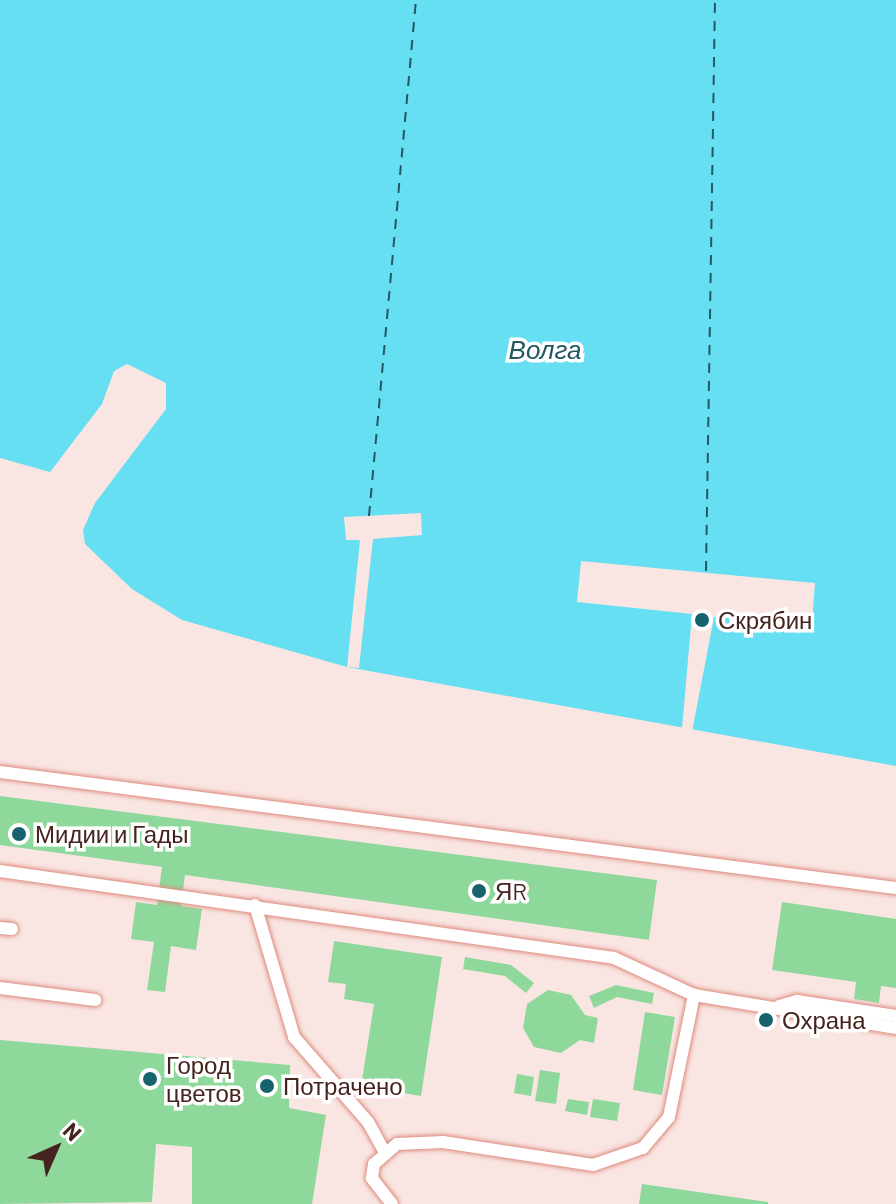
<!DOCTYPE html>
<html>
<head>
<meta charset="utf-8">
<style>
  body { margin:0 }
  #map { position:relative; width:896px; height:1204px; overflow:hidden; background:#f9e5e2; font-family:Barlow,sans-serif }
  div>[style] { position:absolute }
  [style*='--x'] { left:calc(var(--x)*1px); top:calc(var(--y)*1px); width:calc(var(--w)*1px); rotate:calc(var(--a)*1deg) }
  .water>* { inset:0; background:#66dff2 }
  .pier>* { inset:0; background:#f9e5e2 }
  .ferry>* { height:2px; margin-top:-1px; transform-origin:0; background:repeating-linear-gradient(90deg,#245860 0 10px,transparent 0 18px) }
  .building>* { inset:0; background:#8fd89c }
  .roads { filter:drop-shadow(0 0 2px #de897c) drop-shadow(0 0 2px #de897c) }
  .lane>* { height:12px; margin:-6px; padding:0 6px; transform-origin:6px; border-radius:6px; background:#fff }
  .dots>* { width:22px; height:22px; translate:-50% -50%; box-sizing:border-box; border:4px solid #fff; border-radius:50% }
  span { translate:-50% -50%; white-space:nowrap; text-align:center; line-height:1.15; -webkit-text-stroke:7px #fff; paint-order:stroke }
  .poi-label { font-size:24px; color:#45231e }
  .left { translate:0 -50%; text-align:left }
  .water-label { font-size:26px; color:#245860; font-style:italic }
  .north { position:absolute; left:16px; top:1108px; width:80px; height:80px; -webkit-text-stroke:6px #fff; paint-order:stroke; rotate:45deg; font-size:22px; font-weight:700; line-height:32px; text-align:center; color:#45231e }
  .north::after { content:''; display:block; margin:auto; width:28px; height:36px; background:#45231e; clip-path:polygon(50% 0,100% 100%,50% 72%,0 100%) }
</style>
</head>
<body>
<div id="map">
  <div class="water">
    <i style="clip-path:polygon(0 0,896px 0,896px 766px,347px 667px,182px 620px,132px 589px,85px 544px,83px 530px,95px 503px,166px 409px,166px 383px,127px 364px,114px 371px,102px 404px,50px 472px,0 458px)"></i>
  </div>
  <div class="pier">
    <i style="clip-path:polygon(421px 513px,422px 535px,373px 539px,359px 668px,347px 667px,360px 540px,346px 540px,344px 517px)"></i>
    <i style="clip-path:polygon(581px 561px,815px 583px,812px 624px,714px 617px,692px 732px,682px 728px,692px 614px,577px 602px)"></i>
  </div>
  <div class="ferry">
    <i style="--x:369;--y:516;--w:518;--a:-84.8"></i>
    <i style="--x:706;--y:571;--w:571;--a:-89.1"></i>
  </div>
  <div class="building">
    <i style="clip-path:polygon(0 796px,657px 880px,649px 940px,185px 875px,181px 906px,202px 909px,196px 950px,171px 946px,165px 992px,147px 990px,154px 942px,131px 939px,136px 902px,157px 905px,162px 867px,0 845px)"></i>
    <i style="clip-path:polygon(782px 902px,896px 919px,896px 988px,881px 986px,879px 1003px,854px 999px,856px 982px,772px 970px)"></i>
    <i style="clip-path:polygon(334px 941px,442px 957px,421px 1096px,361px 1086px,374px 1004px,344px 999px,346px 984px,328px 982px)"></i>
    <i style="clip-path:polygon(465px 957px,511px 965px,534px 983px,526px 993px,505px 976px,463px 969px)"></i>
    <i style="clip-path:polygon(616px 985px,654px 993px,652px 1004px,617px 997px,594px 1008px,589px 996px)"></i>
    <i style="clip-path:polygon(548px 990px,571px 995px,585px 1015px,598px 1018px,594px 1043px,580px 1040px,561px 1053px,534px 1047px,523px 1028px,527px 1004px)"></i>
    <i style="clip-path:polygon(645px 1012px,675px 1017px,662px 1095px,633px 1090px)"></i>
    <i style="clip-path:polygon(0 1040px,290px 1065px,289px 1108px,326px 1115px,312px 1204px,192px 1204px,192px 1147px,156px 1144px,152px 1202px,0 1204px)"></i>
    <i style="clip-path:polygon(540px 1070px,560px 1073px,556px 1104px,535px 1101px)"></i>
    <i style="clip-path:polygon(517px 1074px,534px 1077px,531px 1096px,514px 1093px)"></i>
    <i style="clip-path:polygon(568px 1099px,589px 1102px,587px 1115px,565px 1111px)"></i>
    <i style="clip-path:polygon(593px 1099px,620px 1103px,617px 1121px,590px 1117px)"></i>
    <i style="clip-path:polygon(642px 1184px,768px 1202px,768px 1204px,639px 1204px)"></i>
  </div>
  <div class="roads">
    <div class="lane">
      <i style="--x:0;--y:772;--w:903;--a:7.38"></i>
      <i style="--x:0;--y:871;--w:620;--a:8.06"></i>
      <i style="--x:614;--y:958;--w:88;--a:24.8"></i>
      <i style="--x:694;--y:995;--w:205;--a:9.3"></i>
      <i style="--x:255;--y:905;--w:138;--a:73.5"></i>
      <i style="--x:294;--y:1037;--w:113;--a:49"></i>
      <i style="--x:368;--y:1122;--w:33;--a:61"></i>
      <i style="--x:0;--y:928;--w:12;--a:5"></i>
      <i style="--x:0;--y:988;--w:96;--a:7.2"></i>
      <i style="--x:779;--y:1006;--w:19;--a:-16"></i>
      <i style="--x:797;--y:1001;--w:100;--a:8.6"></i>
      <i style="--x:392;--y:1204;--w:33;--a:-128"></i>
      <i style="--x:372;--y:1178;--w:14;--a:-82"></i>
      <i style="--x:374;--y:1164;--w:30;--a:-41"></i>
      <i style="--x:397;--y:1144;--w:46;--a:-2.5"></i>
      <i style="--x:443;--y:1142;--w:152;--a:8.7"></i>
      <i style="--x:593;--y:1165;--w:53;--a:-18.8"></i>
      <i style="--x:643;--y:1148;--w:40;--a:-50"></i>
      <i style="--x:669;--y:1117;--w:125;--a:-78.4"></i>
    </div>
  </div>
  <div class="dots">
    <i style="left:702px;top:620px;background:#16636d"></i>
    <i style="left:19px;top:834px;background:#16636d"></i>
    <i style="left:479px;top:891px;background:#16636d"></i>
    <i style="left:766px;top:1020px;background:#16636d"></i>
    <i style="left:150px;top:1079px;background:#16636d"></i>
    <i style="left:267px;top:1086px;background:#16636d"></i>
  </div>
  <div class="poi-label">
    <span class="left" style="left:718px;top:620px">Скрябин</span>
    <span class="left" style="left:35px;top:834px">Мидии и Гады</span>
    <span class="left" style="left:495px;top:891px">ЯR</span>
    <span class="left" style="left:782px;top:1020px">Охрана</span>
    <span class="left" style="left:166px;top:1079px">Город<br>цветов</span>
    <span class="left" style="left:283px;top:1086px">Потрачено</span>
  </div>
  <div class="water-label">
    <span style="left:545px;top:349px">Волга</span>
  </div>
  <div class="north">N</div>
</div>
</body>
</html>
